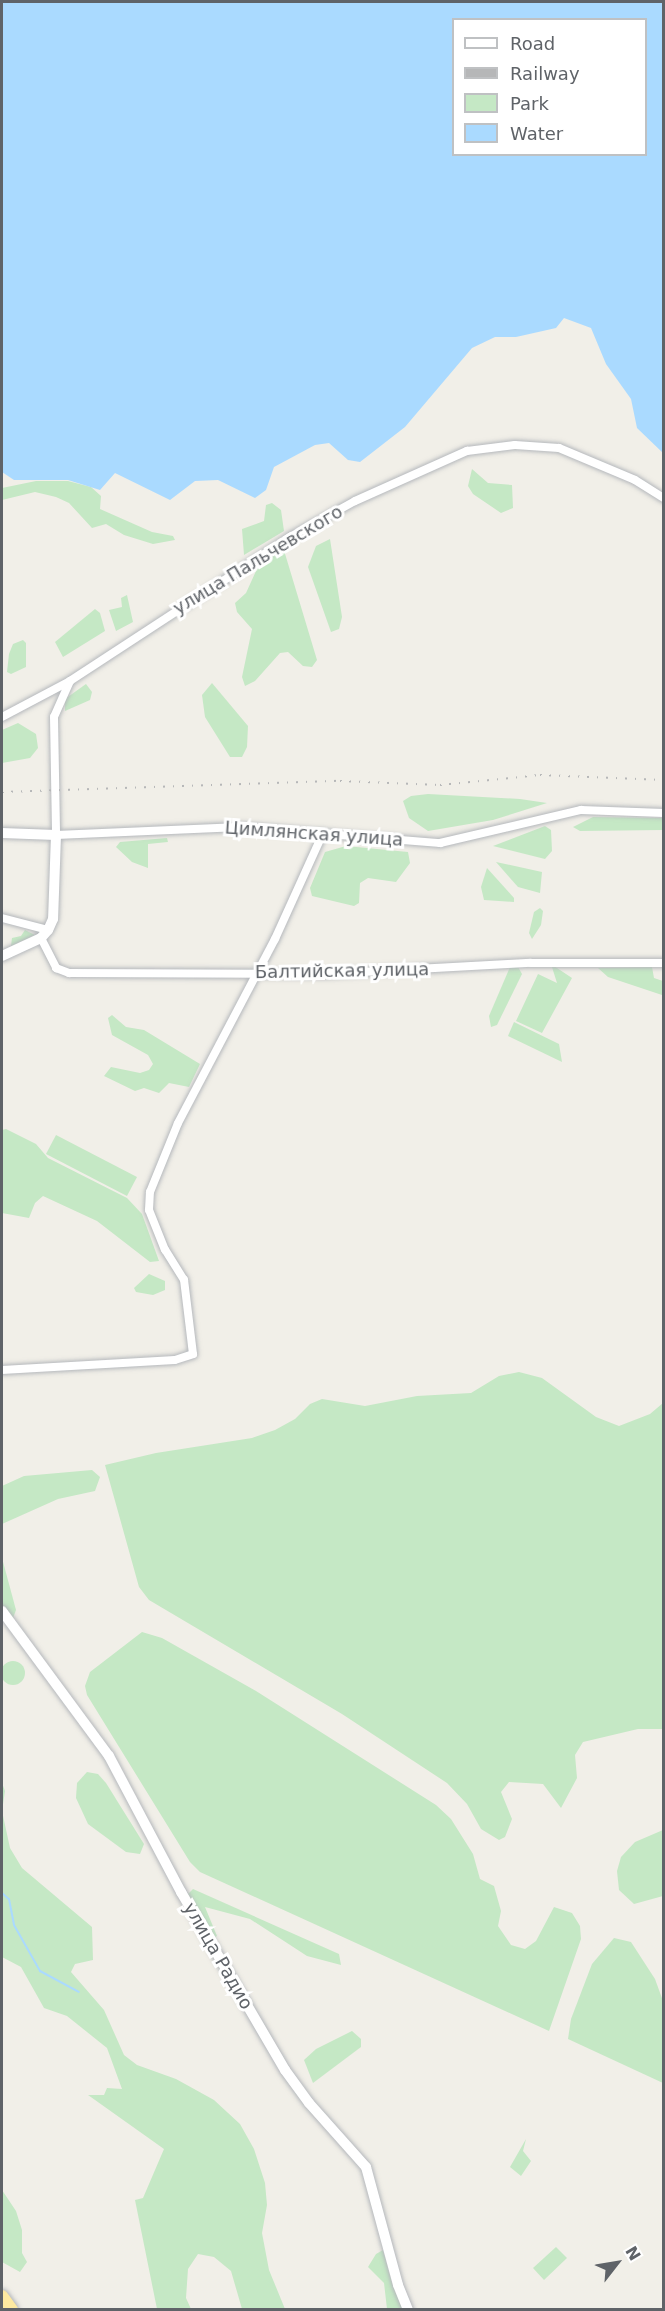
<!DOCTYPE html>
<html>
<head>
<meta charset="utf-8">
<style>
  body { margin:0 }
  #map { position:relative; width:665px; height:2311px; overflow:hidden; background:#f1efe8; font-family:"DejaVu Sans",sans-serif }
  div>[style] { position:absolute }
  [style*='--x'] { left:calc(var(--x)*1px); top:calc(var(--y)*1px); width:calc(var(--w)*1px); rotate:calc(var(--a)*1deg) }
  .green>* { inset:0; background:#c5e8c5 }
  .round { border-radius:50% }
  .water>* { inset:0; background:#aadaff }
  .stream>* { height:2px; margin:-1px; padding:0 1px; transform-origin:1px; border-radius:1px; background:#aadaff }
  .roads { filter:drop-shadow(0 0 2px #b5b8bc) drop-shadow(0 0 2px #b5b8bc) }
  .minor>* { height:8px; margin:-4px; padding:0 4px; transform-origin:4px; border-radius:4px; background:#fff }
  .secondary>* { height:10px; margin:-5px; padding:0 5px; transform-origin:5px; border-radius:5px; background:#fff }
  .trunk>* { height:12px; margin:-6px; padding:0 6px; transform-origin:6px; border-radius:6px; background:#feeaa1 }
  .rail>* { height:2px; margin-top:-1px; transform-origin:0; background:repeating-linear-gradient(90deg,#b6b7b8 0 1.5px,transparent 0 9.5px) }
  span { translate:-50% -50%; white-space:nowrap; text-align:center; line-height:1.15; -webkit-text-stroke:6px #fff; paint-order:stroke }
  .street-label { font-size:18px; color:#5f6368 }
  .frame { position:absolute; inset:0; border:3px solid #5f6368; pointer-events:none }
  .legend { position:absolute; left:452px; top:18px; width:195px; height:138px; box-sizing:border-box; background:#fff; border:2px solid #bfc1c3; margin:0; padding:8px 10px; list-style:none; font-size:18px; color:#5f6368 }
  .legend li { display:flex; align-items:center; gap:12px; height:30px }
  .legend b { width:30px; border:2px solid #bfc1c3 }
  .north { position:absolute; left:587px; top:2233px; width:60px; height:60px; -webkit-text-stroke:4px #fff; paint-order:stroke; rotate:59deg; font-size:16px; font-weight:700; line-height:24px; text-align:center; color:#5f6368 }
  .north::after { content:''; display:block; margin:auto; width:21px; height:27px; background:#5f6368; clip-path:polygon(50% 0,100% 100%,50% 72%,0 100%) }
</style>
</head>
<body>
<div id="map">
  <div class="green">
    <i style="clip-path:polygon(472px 469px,488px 483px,512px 485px,513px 508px,501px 513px,473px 494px,468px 486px)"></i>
    <i style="clip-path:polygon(36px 481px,68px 481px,91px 487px,101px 496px,100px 509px,152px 532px,173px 536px,175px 540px,153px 544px,124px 535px,106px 524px,92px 528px,69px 503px,56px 497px,35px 492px,2px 500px,2px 488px)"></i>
    <i style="clip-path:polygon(272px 503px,281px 510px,284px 531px,244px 555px,242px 529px,264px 521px,266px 505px)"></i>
    <i style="clip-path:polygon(330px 539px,342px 617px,339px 629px,331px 632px,308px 567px,316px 546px)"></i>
    <i style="clip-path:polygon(283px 547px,317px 660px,312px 667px,303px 666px,288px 652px,280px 653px,255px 681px,245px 686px,242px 677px,252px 629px,237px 612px,235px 603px,246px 593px,261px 560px)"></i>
    <i style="clip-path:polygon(127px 595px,133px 622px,116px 631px,109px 610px,122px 607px,121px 598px)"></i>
    <i style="clip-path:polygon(95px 609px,100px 613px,105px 631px,63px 657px,55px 642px)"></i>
    <i style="clip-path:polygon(23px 640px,26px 643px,26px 667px,11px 674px,7px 672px,9px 654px,13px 644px)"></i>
    <i style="clip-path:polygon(212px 683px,248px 726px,247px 747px,242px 757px,230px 757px,205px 717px,202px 695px)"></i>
    <i style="clip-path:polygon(86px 684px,92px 692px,90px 700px,65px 711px,65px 699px)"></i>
    <i style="clip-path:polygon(18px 723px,36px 734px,38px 748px,30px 758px,2px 763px,2px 730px)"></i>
    <i style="clip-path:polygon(428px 794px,520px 799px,547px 803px,493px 820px,428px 831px,409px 818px,403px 801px,411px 796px)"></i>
    <i style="clip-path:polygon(593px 817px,663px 818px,663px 830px,580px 831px,573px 827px)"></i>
    <i style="clip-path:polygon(545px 826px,551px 830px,552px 851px,545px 859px,493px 846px)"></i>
    <i style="clip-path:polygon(167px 838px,168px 842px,148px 844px,148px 868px,132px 862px,116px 847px,120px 842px)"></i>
    <i style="clip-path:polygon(346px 846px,408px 852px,410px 863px,396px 882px,368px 878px,360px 883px,359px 903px,354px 906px,312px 896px,310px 888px,325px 852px)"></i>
    <i style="clip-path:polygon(496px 862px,542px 872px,540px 893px,518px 887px)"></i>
    <i style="clip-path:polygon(487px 868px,514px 898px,514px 902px,484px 900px,481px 887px)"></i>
    <i style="clip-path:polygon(540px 908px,543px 911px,541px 925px,532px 939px,529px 933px,534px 912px)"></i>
    <i style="clip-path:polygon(25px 930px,35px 935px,11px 946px,12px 938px,21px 936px)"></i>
    <i style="clip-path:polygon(551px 964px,572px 978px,542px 1033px,516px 1021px,538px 974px,557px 983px)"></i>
    <i style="clip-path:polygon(510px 967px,518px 967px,522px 974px,497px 1025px,491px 1027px,489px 1016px)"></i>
    <i style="clip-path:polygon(652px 967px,654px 978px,663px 981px,662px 995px,608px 977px,598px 968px)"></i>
    <i style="clip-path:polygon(112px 1015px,126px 1027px,144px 1030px,200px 1064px,189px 1087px,169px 1083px,159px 1093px,144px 1088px,135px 1091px,104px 1076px,111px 1067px,140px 1073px,149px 1070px,153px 1064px,148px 1055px,112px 1035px,108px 1018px)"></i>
    <i style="clip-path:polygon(514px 1022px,559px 1044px,562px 1062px,508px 1036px)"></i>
    <i style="clip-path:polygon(6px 1129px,36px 1144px,48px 1158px,127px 1198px,142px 1214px,159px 1261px,150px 1262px,97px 1221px,43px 1196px,35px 1203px,29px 1218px,2px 1213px,2px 1130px)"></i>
    <i style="clip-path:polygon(56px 1135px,137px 1177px,127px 1196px,46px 1154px)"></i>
    <i style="clip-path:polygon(149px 1274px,165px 1281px,165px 1290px,153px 1295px,136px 1292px,134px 1288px)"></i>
    <i style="clip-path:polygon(519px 1372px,542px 1378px,596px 1417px,619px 1426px,650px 1414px,663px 1403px,664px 1729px,638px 1729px,583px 1742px,575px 1755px,577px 1778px,561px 1808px,543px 1784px,509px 1782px,501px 1792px,512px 1819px,505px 1837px,499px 1840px,481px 1829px,467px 1804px,447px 1783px,342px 1714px,149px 1600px,139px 1587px,105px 1465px,156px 1453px,252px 1438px,275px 1430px,295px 1419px,310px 1404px,322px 1399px,365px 1406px,417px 1396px,471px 1393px,499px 1376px)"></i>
    <i style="clip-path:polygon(92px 1470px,100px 1477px,95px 1491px,58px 1499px,2px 1524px,2px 1486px,24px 1476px)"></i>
    <i style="clip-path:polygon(2px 1558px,16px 1610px,13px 1618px,2px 1607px)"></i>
    <i style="clip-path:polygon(142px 1632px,162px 1638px,256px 1691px,436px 1805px,451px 1819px,473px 1854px,480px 1879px,494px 1886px,501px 1911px,498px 1926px,511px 1945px,525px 1949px,536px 1941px,554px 1907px,572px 1913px,580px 1926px,581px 1939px,549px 2031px,200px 1872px,190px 1862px,87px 1695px,85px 1686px,90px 1672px)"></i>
    <i class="round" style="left:1px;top:1661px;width:24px;height:24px"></i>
    <i style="clip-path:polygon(87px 1772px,98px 1774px,106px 1783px,144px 1844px,140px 1854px,126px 1852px,88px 1824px,76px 1798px,77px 1783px)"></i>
    <i style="clip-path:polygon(2px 1783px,5px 1791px,2px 1811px,10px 1848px,22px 1868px,92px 1927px,93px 1960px,75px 1964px,71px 1972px,104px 2010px,124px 2055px,137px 2065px,176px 2079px,214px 2100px,240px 2124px,254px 2149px,265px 2183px,267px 2205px,262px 2233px,269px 2270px,285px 2309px,242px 2309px,231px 2271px,214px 2257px,198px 2254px,188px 2269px,186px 2298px,191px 2309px,157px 2309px,135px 2200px,143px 2198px,164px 2149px,88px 2095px,104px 2095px,107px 2088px,122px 2089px,107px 2048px,67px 2016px,44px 2008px,21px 1967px,2px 1957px)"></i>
    <i style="clip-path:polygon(663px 1830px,663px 1896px,634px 1904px,619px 1890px,617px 1871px,621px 1857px,635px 1842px)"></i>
    <i style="clip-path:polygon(193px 1889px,339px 1954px,341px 1965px,307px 1956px,250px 1919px,205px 1907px,217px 1936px,213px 1938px,188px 1894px)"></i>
    <i style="clip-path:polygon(614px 1938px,631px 1942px,655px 1979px,663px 2001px,663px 2083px,568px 2039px,571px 2019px,592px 1964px)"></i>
    <i style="clip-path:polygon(352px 2031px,361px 2039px,361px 2047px,313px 2083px,304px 2060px,316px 2049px)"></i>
    <i style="clip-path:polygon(526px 2139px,523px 2151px,531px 2161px,521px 2176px,510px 2167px)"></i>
    <i style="clip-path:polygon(2px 2190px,16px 2211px,22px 2230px,22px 2253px,27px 2262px,20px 2272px,2px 2262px)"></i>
    <i style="clip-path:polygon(556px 2247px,567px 2258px,544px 2280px,533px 2268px)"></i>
    <i style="clip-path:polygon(383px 2250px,393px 2287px,403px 2309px,387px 2309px,384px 2283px,368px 2267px,376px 2254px)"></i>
  </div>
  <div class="water">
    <i style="clip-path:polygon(evenodd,2px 2px,663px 2px,663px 453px,637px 428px,631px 399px,606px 364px,591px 328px,564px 318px,556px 328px,516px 337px,495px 337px,472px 348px,405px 427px,360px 462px,348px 460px,329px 443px,315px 445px,274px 467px,266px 490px,255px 498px,218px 480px,195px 481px,170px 500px,115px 473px,100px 490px,68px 480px,14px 480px,2px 472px,2px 2px,454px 20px,646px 20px,646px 154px,454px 154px,454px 20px)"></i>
  </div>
  <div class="stream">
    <i style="--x:2;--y:1827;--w:18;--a:90"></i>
    <i style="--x:2;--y:1893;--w:9;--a:41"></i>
    <i style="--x:9;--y:1899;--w:26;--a:79"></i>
    <i style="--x:14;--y:1925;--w:53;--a:60.5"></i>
    <i style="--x:40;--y:1971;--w:44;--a:28.3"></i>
  </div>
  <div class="roads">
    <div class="minor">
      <i style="--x:70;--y:681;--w:39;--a:114"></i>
      <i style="--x:54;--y:717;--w:118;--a:89"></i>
      <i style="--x:56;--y:835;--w:184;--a:-2.5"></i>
      <i style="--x:240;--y:827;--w:201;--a:4.6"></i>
      <i style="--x:440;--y:843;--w:145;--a:-13.2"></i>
      <i style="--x:581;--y:810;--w:83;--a:2.1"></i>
      <i style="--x:2;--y:717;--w:77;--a:-27.9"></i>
      <i style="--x:70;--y:681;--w:263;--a:-33.2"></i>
      <i style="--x:290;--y:537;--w:74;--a:-29"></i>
      <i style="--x:355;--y:501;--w:123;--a:-24.1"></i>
      <i style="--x:467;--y:451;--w:48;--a:-7.1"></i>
      <i style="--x:515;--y:445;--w:44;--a:3.9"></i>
      <i style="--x:559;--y:448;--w:82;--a:22.8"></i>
      <i style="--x:635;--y:480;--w:34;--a:32"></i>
      <i style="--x:2;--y:918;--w:48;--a:14.6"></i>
      <i style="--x:41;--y:938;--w:34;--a:63"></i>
      <i style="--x:56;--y:968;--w:14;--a:21"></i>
      <i style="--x:69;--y:973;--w:256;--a:0.2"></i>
      <i style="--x:325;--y:974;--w:206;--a:-3.1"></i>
      <i style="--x:531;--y:963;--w:133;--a:0"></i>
      <i style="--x:2;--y:1370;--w:173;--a:-3.3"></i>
      <i style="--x:175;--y:1360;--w:19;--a:-18"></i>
      <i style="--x:193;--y:1354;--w:75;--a:-96.9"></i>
      <i style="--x:184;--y:1280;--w:36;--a:-122"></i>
      <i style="--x:165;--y:1250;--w:43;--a:-111.8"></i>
      <i style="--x:149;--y:1210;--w:18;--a:-87"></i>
      <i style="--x:150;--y:1192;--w:74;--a:-67.9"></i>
      <i style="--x:178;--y:1123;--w:208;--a:-62.2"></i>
      <i style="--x:275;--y:939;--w:116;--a:-65.6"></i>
    </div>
    <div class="secondary">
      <i style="--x:2;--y:833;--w:54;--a:2.1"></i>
      <i style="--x:56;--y:835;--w:84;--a:92"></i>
      <i style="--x:53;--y:919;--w:12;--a:114"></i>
      <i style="--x:48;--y:930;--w:11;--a:131"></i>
      <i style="--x:41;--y:938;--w:43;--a:155.2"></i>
      <i style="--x:2;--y:1611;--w:180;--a:53.6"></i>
      <i style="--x:109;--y:1756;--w:154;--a:62.1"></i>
      <i style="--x:181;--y:1892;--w:206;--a:59.7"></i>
      <i style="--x:285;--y:2070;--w:41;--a:54"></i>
      <i style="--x:309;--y:2103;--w:86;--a:48.3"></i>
      <i style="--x:366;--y:2167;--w:122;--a:74.8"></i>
      <i style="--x:398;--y:2285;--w:27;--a:68"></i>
    </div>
    <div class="trunk">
      <i style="--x:2;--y:2296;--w:17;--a:54"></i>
    </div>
  </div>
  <div class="rail">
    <i style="--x:2;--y:792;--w:338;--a:-1.9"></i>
    <i style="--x:340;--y:781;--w:100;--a:2.3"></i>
    <i style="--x:440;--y:785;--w:100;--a:-5.7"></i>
    <i style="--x:540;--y:775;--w:124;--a:2.3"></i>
  </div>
  <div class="street-label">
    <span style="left:258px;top:560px;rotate:-31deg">улица Пальчевского</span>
    <span style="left:314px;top:834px;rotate:4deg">Цимлянская улица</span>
    <span style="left:342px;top:971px;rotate:-1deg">Балтийская улица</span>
    <span style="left:218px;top:1956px;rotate:60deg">улица Радио</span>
  </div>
  <div class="frame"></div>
  <ul class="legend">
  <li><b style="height:8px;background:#fff"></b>Road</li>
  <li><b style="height:8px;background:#b6b7b8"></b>Railway</li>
  <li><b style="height:16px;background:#c5e8c5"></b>Park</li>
  <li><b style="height:16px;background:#aadaff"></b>Water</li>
  </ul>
  <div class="north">N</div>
</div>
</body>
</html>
